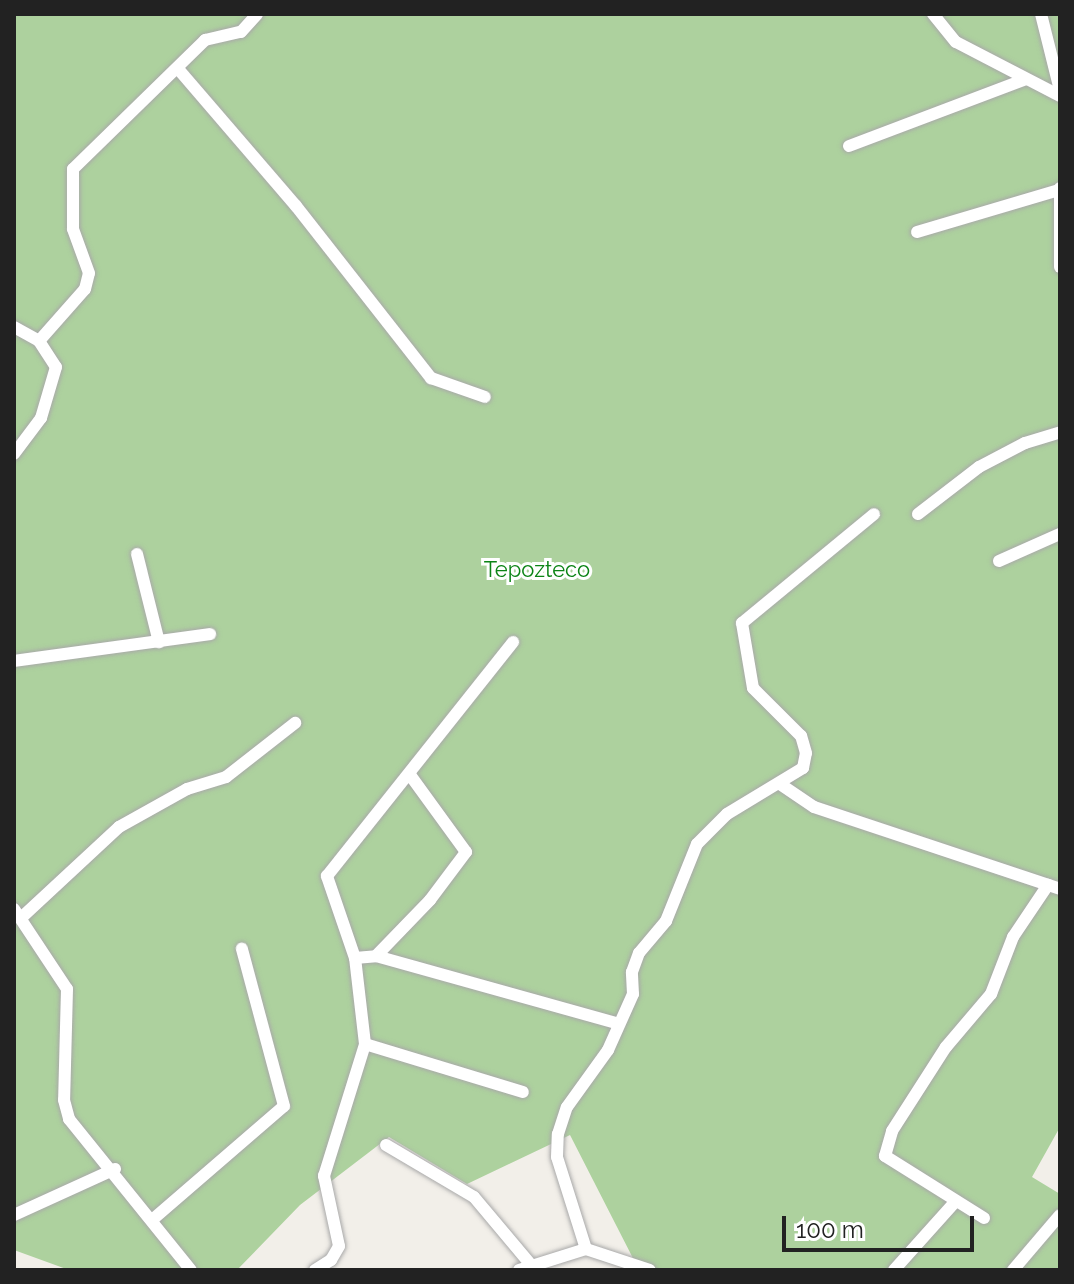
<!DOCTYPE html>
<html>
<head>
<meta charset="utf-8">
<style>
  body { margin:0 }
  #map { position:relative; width:1074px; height:1284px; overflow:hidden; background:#f2efe9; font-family:Raleway,sans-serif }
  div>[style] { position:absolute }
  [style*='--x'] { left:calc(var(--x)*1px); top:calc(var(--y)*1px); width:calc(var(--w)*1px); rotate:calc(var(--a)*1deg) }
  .forest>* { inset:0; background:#add19e }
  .roads { filter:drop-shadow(0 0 2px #a9a9a9) drop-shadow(0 0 2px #a9a9a9) }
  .street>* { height:12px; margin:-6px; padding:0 6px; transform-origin:6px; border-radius:6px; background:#fff }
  span { translate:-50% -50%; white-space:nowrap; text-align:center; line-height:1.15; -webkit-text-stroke:6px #fff; paint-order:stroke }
  .park-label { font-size:22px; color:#0c8416 }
  .frame { position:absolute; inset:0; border:16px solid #222; pointer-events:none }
  .scale { position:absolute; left:782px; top:1216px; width:192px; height:36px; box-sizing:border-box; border:4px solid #222; border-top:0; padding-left:10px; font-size:24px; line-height:28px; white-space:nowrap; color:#222; -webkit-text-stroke:6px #fff; paint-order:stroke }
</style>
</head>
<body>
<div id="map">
  <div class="forest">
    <i style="clip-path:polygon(14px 14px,1060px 14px,1060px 1127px,1032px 1177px,1060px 1194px,1060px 1270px,639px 1270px,570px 1135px,467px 1184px,389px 1137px,300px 1205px,237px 1270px,69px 1270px,14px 1250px)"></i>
  </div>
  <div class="roads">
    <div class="street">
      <i style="--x:933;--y:14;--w:36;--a:51"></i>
      <i style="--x:956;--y:42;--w:117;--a:27.4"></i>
      <i style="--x:1041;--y:14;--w:78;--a:76"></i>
      <i style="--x:179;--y:70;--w:179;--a:49.3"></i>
      <i style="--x:296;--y:206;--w:219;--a:51.9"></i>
      <i style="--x:431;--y:378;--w:57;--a:19.4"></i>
      <i style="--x:849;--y:146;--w:189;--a:-20.7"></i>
      <i style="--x:1060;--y:188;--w:79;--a:90"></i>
      <i style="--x:917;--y:232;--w:148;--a:-16.5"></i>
      <i style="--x:14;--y:327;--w:29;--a:29"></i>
      <i style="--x:39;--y:341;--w:31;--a:57"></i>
      <i style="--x:56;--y:367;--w:53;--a:106.4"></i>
      <i style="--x:41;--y:418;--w:45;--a:126.9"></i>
      <i style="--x:39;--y:341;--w:69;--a:-48.5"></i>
      <i style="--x:85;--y:289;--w:16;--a:-76"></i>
      <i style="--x:89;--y:273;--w:47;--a:-110"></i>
      <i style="--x:73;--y:229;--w:60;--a:-90"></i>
      <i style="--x:73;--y:169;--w:185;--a:-44.3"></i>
      <i style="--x:205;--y:40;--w:37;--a:-13"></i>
      <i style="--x:241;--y:32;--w:24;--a:-48"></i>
      <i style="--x:918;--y:514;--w:77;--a:-37.6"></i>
      <i style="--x:979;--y:467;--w:52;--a:-27.6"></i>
      <i style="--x:1025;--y:443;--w:37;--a:-17"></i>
      <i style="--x:137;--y:554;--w:91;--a:76"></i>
      <i style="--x:999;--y:561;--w:67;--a:-23.9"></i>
      <i style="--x:14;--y:661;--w:198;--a:-7.8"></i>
      <i style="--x:780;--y:784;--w:41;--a:34.1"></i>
      <i style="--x:814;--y:807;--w:259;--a:18.4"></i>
      <i style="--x:14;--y:909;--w:96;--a:56.5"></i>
      <i style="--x:67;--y:989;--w:111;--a:91.5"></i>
      <i style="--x:64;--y:1100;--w:20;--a:75"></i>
      <i style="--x:69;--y:1119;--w:194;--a:51.1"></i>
      <i style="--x:21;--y:918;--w:134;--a:-42.9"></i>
      <i style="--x:119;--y:827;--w:78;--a:-29.2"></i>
      <i style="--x:187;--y:789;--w:41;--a:-17.1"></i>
      <i style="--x:226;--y:777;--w:88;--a:-38"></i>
      <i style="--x:376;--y:956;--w:252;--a:15.6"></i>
      <i style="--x:355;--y:958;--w:21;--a:-5"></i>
      <i style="--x:376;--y:956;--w:78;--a:-46"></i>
      <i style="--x:430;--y:900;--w:60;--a:-53.1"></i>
      <i style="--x:466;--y:852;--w:95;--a:-126"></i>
      <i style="--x:365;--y:1044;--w:165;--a:16.9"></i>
      <i style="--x:386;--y:1145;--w:102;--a:30.6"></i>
      <i style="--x:474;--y:1197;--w:89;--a:50"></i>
      <i style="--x:14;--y:1215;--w:111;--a:-24.5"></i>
      <i style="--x:984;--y:1218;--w:117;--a:-147.9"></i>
      <i style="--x:885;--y:1156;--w:26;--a:-74"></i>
      <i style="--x:892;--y:1131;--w:100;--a:-57.3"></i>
      <i style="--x:946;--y:1047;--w:70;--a:-49.7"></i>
      <i style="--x:991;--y:994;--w:61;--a:-68.9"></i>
      <i style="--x:1013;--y:937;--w:63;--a:-56.1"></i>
      <i style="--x:152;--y:1220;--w:174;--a:-40.8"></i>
      <i style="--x:284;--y:1106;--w:163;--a:-105"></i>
      <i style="--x:586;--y:1249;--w:96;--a:-107.5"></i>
      <i style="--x:557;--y:1157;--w:23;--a:-88"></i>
      <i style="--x:558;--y:1134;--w:28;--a:-72"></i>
      <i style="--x:567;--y:1107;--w:70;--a:-54.3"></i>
      <i style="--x:608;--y:1050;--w:61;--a:-65.9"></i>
      <i style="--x:633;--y:994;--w:22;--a:-93"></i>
      <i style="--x:632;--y:972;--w:20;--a:-70"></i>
      <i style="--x:639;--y:953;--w:42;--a:-49.8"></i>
      <i style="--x:666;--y:921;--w:83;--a:-68.1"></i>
      <i style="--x:697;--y:844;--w:42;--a:-45"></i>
      <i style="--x:727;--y:814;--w:89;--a:-31.2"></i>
      <i style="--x:803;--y:768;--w:15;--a:-79"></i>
      <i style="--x:806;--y:753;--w:18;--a:-106"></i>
      <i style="--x:801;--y:736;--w:68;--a:-135"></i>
      <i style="--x:753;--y:688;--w:66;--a:-99.6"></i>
      <i style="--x:742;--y:623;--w:171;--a:-39.5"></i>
      <i style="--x:586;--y:1249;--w:67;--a:18.2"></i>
      <i style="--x:315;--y:1270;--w:19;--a:-32"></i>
      <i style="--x:331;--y:1260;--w:16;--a:-60"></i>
      <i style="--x:339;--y:1246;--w:72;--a:-102.1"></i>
      <i style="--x:324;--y:1176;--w:138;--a:-72.7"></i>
      <i style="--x:365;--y:1044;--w:87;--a:-96.6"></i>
      <i style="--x:355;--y:958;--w:87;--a:-108.9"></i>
      <i style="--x:327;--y:876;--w:299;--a:-51.5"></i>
      <i style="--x:519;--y:1270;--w:70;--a:-17.4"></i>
      <i style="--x:894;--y:1270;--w:91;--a:-48.1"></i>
      <i style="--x:1013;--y:1270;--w:72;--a:-49.5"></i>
    </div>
  </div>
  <div class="park-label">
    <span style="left:537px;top:570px">Tepozteco</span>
  </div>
  <div class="frame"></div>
  <div class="scale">100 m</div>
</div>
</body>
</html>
